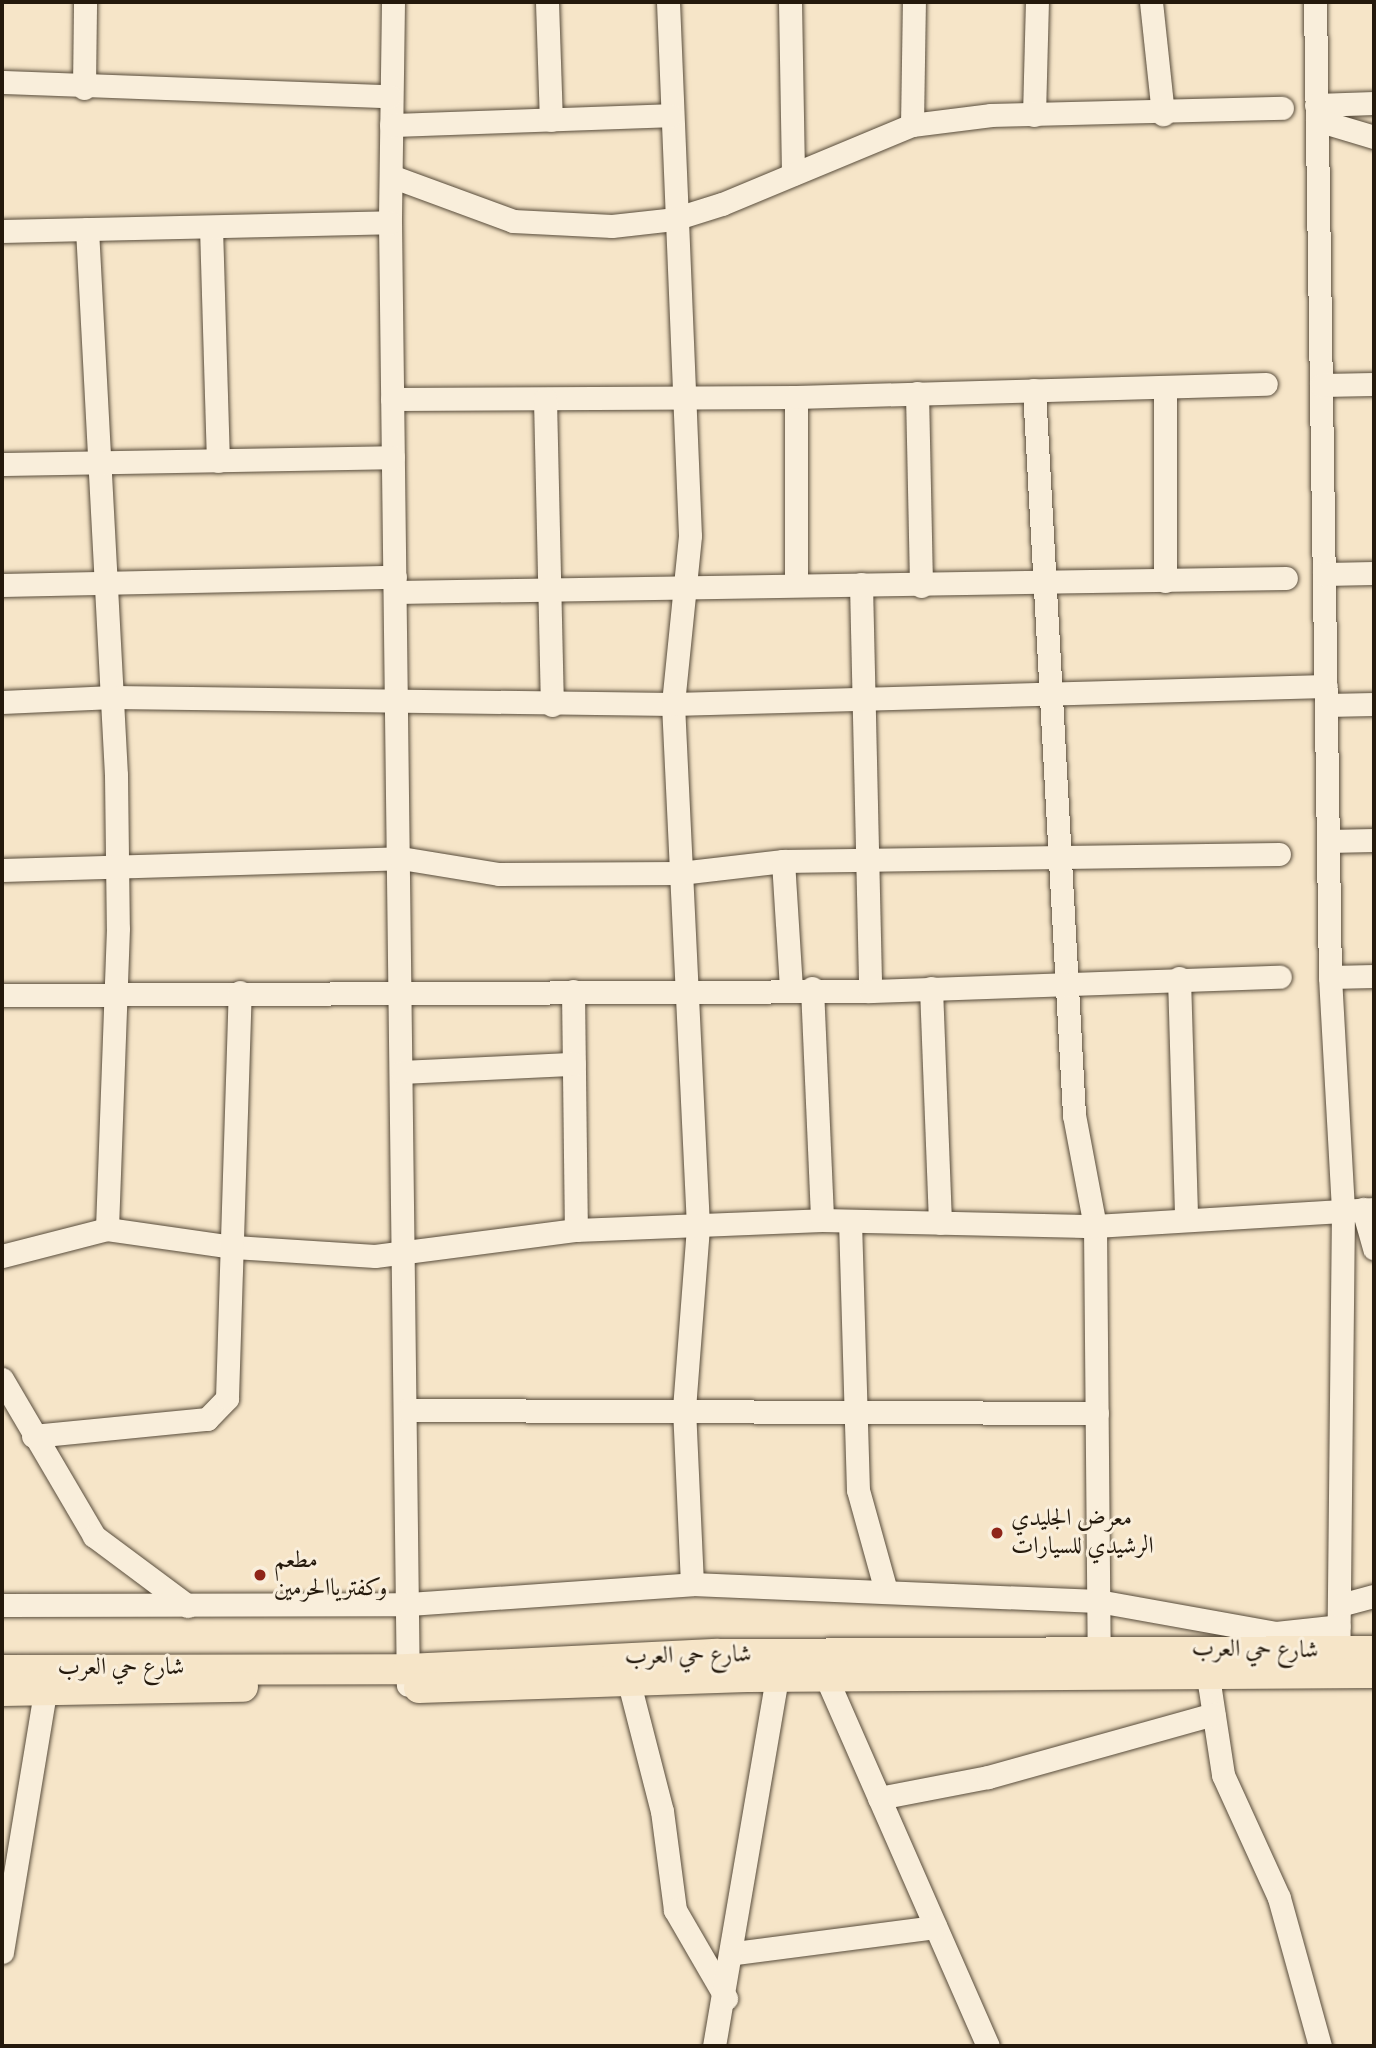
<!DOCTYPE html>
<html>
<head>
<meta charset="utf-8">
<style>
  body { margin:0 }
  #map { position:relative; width:1376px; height:2048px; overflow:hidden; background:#f6e5c8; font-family:"IM FELL DW Pica",Amiri,serif }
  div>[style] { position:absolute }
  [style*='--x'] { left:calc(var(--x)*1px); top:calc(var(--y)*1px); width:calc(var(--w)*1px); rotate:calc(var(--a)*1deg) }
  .roads { filter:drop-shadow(0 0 2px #584c3b) drop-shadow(0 0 2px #584c3b) }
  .minor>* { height:23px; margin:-11.5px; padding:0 11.5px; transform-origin:11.5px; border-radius:11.5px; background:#f9eedb }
  .major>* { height:30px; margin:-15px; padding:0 15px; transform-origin:15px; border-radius:15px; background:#f6e5c8 }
  .dots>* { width:19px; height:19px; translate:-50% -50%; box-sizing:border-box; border:4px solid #f9eedb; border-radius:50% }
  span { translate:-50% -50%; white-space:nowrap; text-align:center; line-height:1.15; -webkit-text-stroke:6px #f9eedb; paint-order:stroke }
  .poi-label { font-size:24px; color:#24190c }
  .left { translate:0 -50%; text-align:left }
  .street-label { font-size:24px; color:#24190c }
  .frame { position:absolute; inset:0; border:4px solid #24190c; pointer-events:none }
</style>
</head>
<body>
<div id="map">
  <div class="roads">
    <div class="minor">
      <i style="--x:393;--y:2;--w:220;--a:90.8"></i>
      <i style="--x:390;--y:222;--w:1463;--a:89.3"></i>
      <i style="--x:547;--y:2;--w:118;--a:88.1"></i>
      <i style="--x:668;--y:2;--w:534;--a:87.64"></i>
      <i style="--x:690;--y:536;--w:169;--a:95.8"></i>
      <i style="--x:673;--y:704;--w:524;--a:87.26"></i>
      <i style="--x:698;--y:1227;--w:182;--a:94.4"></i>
      <i style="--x:684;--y:1408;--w:176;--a:87.4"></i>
      <i style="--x:790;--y:2;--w:172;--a:89"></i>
      <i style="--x:1151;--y:2;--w:113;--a:83.9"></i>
      <i style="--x:1315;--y:2;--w:975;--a:89.12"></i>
      <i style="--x:1330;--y:977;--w:232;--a:86.8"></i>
      <i style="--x:1343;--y:1209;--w:443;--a:90.6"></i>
      <i style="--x:2;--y:82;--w:388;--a:2.1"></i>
      <i style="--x:84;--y:88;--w:86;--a:-89.3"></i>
      <i style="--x:1316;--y:105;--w:58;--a:-2"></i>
      <i style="--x:1034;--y:115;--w:113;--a:-88.5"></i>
      <i style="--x:1317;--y:120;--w:59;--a:16.6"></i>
      <i style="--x:391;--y:125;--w:280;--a:-2"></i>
      <i style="--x:912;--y:125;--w:123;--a:-89.1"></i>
      <i style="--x:391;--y:176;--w:130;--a:20.2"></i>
      <i style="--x:513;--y:221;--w:99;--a:2.9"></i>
      <i style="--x:612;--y:226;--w:62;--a:-6.4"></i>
      <i style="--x:674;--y:219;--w:50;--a:-17.4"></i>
      <i style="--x:722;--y:204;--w:206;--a:-22.6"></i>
      <i style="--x:912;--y:125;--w:80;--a:-7.2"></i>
      <i style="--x:991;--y:115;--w:291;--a:-1.4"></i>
      <i style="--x:211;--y:227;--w:234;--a:88.3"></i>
      <i style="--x:87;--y:229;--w:547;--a:86.96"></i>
      <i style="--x:116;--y:775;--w:153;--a:89.3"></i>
      <i style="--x:118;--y:928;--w:301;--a:92.1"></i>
      <i style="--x:2;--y:231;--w:388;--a:-1.3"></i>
      <i style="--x:1321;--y:385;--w:53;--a:-1.1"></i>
      <i style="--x:1034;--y:390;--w:726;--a:86.84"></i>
      <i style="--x:1074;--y:1115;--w:113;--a:79.3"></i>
      <i style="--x:1095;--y:1226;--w:426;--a:89.5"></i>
      <i style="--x:917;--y:393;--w:193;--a:88.8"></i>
      <i style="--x:796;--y:397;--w:188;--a:90"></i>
      <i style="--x:392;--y:399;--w:404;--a:-0.3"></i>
      <i style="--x:796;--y:397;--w:470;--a:-1.6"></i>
      <i style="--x:545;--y:399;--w:306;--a:88.7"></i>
      <i style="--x:2;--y:464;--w:391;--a:-1"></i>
      <i style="--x:1324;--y:574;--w:50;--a:-1.1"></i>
      <i style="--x:1165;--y:581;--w:193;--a:-90"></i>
      <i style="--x:861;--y:584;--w:407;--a:88.7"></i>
      <i style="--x:2;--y:585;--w:393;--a:-1.2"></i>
      <i style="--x:396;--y:592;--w:890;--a:-0.9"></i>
      <i style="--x:2;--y:702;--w:111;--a:-2.6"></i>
      <i style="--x:113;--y:697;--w:560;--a:0.72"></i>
      <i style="--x:673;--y:704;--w:653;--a:-1.58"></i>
      <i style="--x:1326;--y:705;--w:48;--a:-1.2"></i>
      <i style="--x:1328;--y:841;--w:46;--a:-1.2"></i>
      <i style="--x:783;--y:861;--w:127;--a:86.4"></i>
      <i style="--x:2;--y:870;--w:399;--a:-1.7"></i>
      <i style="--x:401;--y:858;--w:99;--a:9.3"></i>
      <i style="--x:499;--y:874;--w:181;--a:-0.3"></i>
      <i style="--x:680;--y:873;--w:104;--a:-6.6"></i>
      <i style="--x:783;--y:861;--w:496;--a:-0.8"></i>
      <i style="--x:1330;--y:977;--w:44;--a:-1.3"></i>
      <i style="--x:1179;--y:978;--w:239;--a:88.3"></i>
      <i style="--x:812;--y:988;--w:232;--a:87.5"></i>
      <i style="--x:931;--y:988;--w:235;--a:87.8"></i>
      <i style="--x:573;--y:991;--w:239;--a:89.3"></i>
      <i style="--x:2;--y:995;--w:868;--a:-0.26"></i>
      <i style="--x:870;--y:991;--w:410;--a:-2"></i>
      <i style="--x:402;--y:1072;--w:172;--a:-2.7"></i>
      <i style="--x:1363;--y:1209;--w:41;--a:74.2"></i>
      <i style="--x:850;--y:1221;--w:269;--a:88.3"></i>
      <i style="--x:858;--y:1490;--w:105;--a:74.5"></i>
      <i style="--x:2;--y:1256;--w:108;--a:-14.4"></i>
      <i style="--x:107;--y:1229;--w:128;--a:8.1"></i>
      <i style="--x:234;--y:1247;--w:141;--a:3.7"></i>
      <i style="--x:375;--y:1256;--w:203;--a:-7.4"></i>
      <i style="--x:576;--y:1230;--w:246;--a:-2.3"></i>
      <i style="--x:822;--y:1220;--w:273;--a:1.3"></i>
      <i style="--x:1095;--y:1226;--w:280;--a:-3.5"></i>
      <i style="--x:2;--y:1379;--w:182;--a:59.6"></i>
      <i style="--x:94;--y:1536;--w:117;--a:36.7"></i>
      <i style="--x:408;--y:1410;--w:689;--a:0.25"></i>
      <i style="--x:33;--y:1436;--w:175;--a:-5.6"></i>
      <i style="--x:207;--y:1419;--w:29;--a:-46"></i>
      <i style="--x:227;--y:1398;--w:406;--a:-88.2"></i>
      <i style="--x:2;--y:1605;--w:407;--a:-0.1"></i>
      <i style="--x:409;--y:1604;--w:284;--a:-4"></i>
      <i style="--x:692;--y:1584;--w:406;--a:2.4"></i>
      <i style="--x:1098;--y:1601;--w:181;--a:10.2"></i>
      <i style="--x:1276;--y:1633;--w:63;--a:-6.3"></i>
      <i style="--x:1340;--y:1605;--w:35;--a:-15"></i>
      <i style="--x:1207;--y:1670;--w:106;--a:81.3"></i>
      <i style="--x:1223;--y:1775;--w:135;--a:65.5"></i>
      <i style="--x:1279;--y:1898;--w:154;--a:74.5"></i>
      <i style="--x:826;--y:1677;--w:403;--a:66.3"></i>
      <i style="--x:628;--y:1679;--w:136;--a:75.6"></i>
      <i style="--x:662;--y:1811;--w:100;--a:82.5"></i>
      <i style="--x:675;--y:1910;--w:102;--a:59.9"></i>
      <i style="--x:879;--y:1798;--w:111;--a:-10.9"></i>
      <i style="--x:988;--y:1777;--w:234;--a:-15.6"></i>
      <i style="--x:2;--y:1952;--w:265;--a:-80.6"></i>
      <i style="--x:735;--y:1953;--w:202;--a:-7.4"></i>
      <i style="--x:714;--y:2046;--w:374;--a:-80.3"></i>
    </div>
    <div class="major">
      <i style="--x:2;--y:1670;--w:406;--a:-0.1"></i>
      <i style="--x:408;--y:1669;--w:310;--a:-2.8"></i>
      <i style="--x:718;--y:1654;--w:656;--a:-0.26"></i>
      <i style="--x:419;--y:1688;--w:328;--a:-1.9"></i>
      <i style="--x:747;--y:1677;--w:627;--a:-0.37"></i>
      <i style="--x:2;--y:1691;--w:241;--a:-1"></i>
    </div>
  </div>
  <div class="dots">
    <i style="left:997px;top:1533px;background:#8f2418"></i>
    <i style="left:260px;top:1575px;background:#8f2418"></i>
  </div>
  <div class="poi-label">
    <span class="left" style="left:1011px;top:1533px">معرض الجليدي<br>الرشيدي للسيارات</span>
    <span class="left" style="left:274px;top:1575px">مطعم<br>وكفترياالحرمين</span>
  </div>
  <div class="street-label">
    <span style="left:1255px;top:1650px;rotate:1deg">شارع حي العرب</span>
    <span style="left:688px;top:1656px;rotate:-1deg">شارع حي العرب</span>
    <span style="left:121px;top:1668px">شارع حي العرب</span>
  </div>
  <div class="frame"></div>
</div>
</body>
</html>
